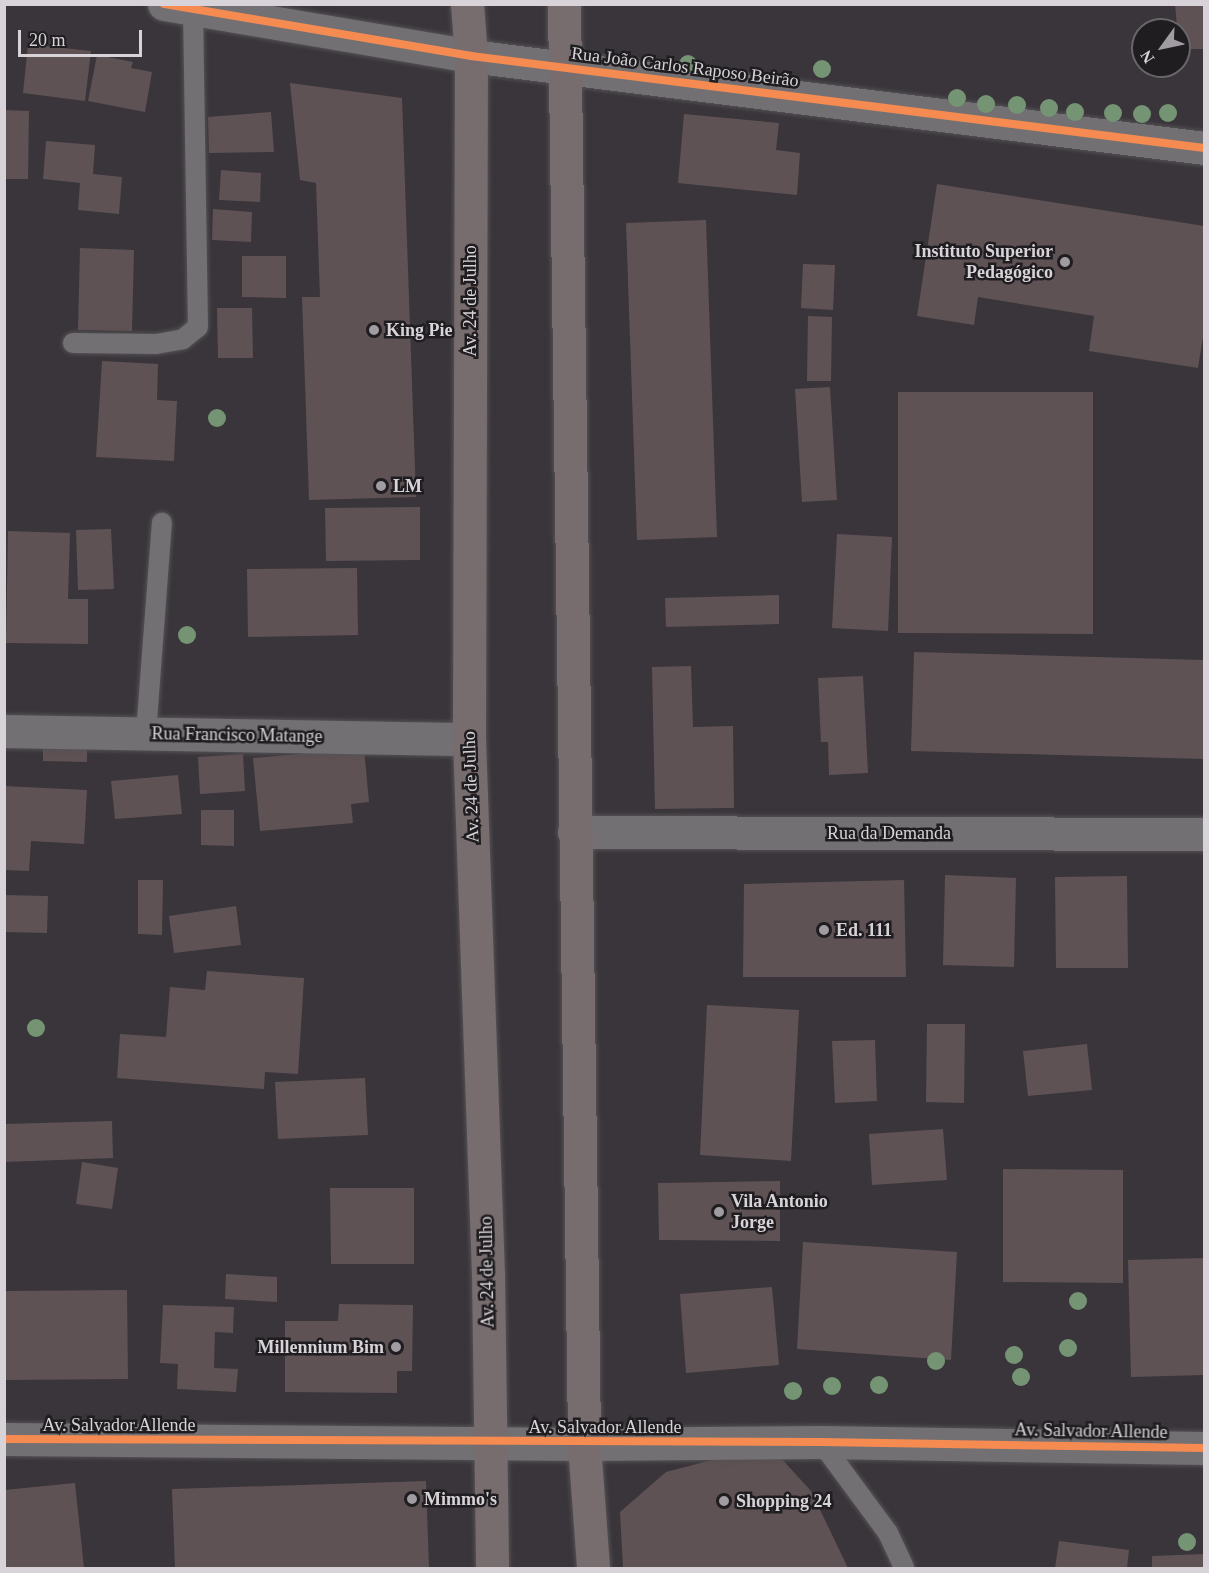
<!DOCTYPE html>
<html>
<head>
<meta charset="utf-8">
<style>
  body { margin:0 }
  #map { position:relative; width:1209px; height:1573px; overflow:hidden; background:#39353a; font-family:Georgia,serif }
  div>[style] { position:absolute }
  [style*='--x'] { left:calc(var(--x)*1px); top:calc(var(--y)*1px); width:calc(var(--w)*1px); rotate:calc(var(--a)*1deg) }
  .building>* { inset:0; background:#5f5254 }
  .roads { filter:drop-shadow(0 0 2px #545155) drop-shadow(0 0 2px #545155) }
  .lane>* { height:20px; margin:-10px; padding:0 10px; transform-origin:10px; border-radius:10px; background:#727072 }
  .street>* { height:33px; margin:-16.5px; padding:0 16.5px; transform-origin:16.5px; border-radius:16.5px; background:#727072 }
  .secondary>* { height:33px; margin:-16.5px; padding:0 16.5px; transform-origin:16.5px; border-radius:16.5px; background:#727072 }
  .primary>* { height:33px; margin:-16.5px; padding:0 16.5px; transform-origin:16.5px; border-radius:16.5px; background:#776c6e }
  .cycleway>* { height:8px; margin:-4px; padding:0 4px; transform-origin:4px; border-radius:4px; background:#f68b52 }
  .trees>* { width:18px; height:18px; margin:-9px; border-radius:50%; background:#749474 }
  .dots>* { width:16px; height:16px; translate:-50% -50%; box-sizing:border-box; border:3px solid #1f1d20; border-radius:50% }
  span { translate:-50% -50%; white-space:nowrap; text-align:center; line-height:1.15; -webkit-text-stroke:5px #1f1d20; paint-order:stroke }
  .street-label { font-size:18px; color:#d7d3d8 }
  .poi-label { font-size:18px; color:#d7d3d8; font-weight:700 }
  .right { translate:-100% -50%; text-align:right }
  .left { translate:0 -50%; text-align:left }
  .frame { position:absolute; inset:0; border:6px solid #d7d3d8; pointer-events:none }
  .north { position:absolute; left:1131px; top:18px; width:60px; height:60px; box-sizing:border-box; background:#1f1d20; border:2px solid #69666a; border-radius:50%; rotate:237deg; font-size:16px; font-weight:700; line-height:24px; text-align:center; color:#d7d3d8 }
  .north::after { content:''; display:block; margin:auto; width:21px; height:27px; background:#a09ca1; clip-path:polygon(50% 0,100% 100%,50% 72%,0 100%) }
  .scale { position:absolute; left:18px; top:30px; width:124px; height:27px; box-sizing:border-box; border:3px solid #d7d3d8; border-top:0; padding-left:8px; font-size:18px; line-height:21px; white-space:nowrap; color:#d7d3d8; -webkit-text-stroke:4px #1f1d20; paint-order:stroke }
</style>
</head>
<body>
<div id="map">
  <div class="building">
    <i style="clip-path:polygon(1175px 4px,1204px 4px,1204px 49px,1179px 49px)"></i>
    <i style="clip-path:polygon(28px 44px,91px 51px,85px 101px,23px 93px)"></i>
    <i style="clip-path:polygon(97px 55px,133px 62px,131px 68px,152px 72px,145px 112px,88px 101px)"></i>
    <i style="clip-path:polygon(290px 83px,402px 98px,416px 497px,309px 500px,302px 297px,320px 297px,316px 183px,300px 180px)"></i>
    <i style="clip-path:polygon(4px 110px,29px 111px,28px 179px,4px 179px)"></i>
    <i style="clip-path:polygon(271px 112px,274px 152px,209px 153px,208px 117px)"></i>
    <i style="clip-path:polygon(684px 114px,779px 123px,776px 150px,800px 153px,797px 195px,678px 183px)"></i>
    <i style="clip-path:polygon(46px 141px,95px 145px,93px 174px,122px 177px,119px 214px,78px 210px,80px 183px,43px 179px)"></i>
    <i style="clip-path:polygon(221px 170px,261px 173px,260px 202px,219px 200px)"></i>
    <i style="clip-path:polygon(937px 184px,1204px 226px,1204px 331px,1198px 368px,1089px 351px,1094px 316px,978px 297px,974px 325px,917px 316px)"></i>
    <i style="clip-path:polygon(213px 209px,252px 212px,251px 242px,212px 240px)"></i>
    <i style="clip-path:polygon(706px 220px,717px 537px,637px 540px,626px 223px)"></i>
    <i style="clip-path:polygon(80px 248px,134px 250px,132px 331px,78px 330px)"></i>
    <i style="clip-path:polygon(242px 256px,286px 256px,286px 298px,242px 297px)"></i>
    <i style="clip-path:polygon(803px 264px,835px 265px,833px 310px,801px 308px)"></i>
    <i style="clip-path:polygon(217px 308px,252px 308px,253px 358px,218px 358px)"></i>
    <i style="clip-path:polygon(808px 316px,832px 317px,831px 381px,807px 381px)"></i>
    <i style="clip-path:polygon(102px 361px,158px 364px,157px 400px,177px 401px,174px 461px,96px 457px)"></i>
    <i style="clip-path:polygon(830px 387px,837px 500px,802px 502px,795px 389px)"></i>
    <i style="clip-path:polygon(898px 392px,1093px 392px,1093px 634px,898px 633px)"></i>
    <i style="clip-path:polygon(420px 507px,420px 560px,326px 561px,325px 508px)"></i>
    <i style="clip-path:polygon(111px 529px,114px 589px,78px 590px,76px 530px)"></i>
    <i style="clip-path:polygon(8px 531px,70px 533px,68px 599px,88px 599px,88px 644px,6px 643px)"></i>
    <i style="clip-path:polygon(837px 534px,892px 537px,888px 631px,832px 628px)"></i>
    <i style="clip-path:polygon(357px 568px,358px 635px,248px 637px,247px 569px)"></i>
    <i style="clip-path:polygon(779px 595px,779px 624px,666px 627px,665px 598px)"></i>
    <i style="clip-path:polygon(914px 652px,1204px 660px,1204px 759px,911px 751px)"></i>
    <i style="clip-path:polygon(691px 666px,693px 727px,733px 726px,734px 808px,655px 809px,652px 667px)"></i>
    <i style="clip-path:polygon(863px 676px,868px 773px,829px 775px,828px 742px,821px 742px,818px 678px)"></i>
    <i style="clip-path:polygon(43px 741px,87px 743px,87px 762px,43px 761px)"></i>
    <i style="clip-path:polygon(364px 748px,369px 802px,351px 804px,353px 823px,260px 831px,253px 758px)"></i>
    <i style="clip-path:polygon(243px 754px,245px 791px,200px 794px,198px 757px)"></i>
    <i style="clip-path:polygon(178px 775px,182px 814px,115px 819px,111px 781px)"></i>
    <i style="clip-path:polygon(4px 786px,87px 790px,84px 844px,31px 841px,29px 871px,4px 870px)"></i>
    <i style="clip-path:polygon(201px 810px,234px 810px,234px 846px,201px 845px)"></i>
    <i style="clip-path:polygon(945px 875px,1016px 878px,1014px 967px,943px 965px)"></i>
    <i style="clip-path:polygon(1127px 876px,1128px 968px,1056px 968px,1055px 877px)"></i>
    <i style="clip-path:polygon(138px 880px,163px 880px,162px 935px,138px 934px)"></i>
    <i style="clip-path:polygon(904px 880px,906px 977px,743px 977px,744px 884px)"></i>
    <i style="clip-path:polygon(4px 895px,48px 896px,47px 933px,4px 932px)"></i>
    <i style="clip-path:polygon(236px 906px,241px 945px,174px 953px,169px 916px)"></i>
    <i style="clip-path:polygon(207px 971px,304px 978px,298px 1074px,265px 1072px,264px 1089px,117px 1078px,120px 1034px,166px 1037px,170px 987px,205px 990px)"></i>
    <i style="clip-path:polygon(707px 1005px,799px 1010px,791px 1161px,700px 1155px)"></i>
    <i style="clip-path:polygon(927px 1024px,965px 1024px,964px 1103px,926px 1102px)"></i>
    <i style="clip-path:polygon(875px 1040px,877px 1101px,835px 1103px,832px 1041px)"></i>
    <i style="clip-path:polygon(1087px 1044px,1092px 1090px,1028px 1096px,1023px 1051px)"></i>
    <i style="clip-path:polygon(365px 1078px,368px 1135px,278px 1139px,275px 1082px)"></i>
    <i style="clip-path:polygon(112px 1121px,113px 1158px,4px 1162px,4px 1124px)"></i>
    <i style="clip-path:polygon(943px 1129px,947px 1180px,872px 1185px,869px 1134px)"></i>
    <i style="clip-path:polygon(82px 1162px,118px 1168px,112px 1209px,76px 1204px)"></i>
    <i style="clip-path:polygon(1003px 1169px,1123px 1170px,1123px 1283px,1003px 1282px)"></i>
    <i style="clip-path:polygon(780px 1181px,780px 1241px,659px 1240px,658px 1183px)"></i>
    <i style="clip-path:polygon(330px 1188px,414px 1188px,414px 1264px,331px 1264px)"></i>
    <i style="clip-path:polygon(803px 1242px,957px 1252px,951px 1360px,797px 1349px)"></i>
    <i style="clip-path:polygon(1204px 1258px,1204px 1375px,1131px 1377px,1128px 1260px)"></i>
    <i style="clip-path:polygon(226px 1274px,277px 1277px,277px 1302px,225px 1299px)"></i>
    <i style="clip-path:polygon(772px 1287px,779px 1365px,686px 1373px,680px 1294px)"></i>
    <i style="clip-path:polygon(127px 1290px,128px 1379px,6px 1380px,5px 1291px)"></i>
    <i style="clip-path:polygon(339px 1304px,413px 1305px,412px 1371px,397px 1371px,397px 1393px,285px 1392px,285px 1321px,338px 1321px)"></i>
    <i style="clip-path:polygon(163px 1305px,234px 1307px,233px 1333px,215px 1332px,214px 1368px,238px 1369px,236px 1392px,177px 1389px,178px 1364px,160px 1363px)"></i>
    <i style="clip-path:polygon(769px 1445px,811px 1491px,848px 1568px,623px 1568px,620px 1512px,666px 1472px)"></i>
    <i style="clip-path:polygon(426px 1481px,429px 1568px,175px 1568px,172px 1489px)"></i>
    <i style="clip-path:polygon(75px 1483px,84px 1568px,4px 1568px,4px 1490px)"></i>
    <i style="clip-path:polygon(1059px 1541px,1129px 1550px,1127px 1568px,1055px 1568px)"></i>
    <i style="clip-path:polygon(1204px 1554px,1204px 1568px,1152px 1568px,1152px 1556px)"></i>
  </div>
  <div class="roads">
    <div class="lane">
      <i style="--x:73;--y:343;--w:83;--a:0.7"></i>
      <i style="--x:156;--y:344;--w:27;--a:-10"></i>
      <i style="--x:183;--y:339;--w:19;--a:-39"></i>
      <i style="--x:198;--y:327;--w:318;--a:-90.9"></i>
      <i style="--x:146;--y:734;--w:212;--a:-85.7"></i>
      <i style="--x:821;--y:1442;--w:113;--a:53.6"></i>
      <i style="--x:888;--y:1533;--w:38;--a:65"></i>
    </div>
    <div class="street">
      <i style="--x:164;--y:4;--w:311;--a:9.6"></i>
      <i style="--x:471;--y:56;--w:739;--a:7.15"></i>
      <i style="--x:4;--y:731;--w:465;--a:1"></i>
      <i style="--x:574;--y:832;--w:630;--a:0.18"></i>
      <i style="--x:584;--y:1444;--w:237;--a:-0.5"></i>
      <i style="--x:821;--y:1442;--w:383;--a:0.9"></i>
    </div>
    <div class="secondary">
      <i style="--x:4;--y:1439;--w:580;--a:0.49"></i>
    </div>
    <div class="primary">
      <i style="--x:467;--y:4;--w:52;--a:85.6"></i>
      <i style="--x:471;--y:56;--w:683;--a:90.17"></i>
      <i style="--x:469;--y:739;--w:535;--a:87.97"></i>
      <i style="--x:488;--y:1274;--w:294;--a:89.2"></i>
      <i style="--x:564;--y:4;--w:1440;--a:89.2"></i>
      <i style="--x:584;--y:1444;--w:124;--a:85.8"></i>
    </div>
  </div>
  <div class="cycleway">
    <i style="--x:164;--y:4;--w:311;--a:9.6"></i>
    <i style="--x:471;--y:56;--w:739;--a:7.15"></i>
    <i style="--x:4;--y:1439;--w:817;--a:0.21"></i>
    <i style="--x:821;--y:1442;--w:383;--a:0.9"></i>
  </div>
  <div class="trees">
    <i style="left:688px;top:64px"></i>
    <i style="left:822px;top:69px"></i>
    <i style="left:957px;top:98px"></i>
    <i style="left:986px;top:104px"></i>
    <i style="left:1017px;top:105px"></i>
    <i style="left:1049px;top:108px"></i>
    <i style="left:1075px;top:112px"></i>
    <i style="left:1113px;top:113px"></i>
    <i style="left:1168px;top:113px"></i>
    <i style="left:1142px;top:114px"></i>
    <i style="left:217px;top:418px"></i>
    <i style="left:187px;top:635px"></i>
    <i style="left:36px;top:1028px"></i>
    <i style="left:1078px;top:1301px"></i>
    <i style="left:1068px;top:1348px"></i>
    <i style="left:1014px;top:1355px"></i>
    <i style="left:936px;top:1361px"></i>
    <i style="left:1021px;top:1377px"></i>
    <i style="left:879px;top:1385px"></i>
    <i style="left:832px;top:1386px"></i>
    <i style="left:793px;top:1391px"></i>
    <i style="left:1187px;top:1542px"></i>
  </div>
  <div class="dots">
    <i style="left:1065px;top:262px;background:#a09ca1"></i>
    <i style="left:374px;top:330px;background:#a09ca1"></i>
    <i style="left:381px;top:486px;background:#a09ca1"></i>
    <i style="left:824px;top:930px;background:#a09ca1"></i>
    <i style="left:719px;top:1212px;background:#a09ca1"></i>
    <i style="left:396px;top:1347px;background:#a09ca1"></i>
    <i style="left:412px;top:1499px;background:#a09ca1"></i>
    <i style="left:724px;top:1501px;background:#a09ca1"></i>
  </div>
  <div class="street-label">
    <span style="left:685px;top:67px;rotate:7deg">Rua João Carlos Raposo Beirão</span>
    <span style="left:470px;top:301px;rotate:-90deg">Av. 24 de Julho</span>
    <span style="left:237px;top:735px;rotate:1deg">Rua Francisco Matange</span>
    <span style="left:471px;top:787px;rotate:-92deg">Av. 24 de Julho</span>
    <span style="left:889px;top:833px">Rua da Demanda</span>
    <span style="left:487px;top:1272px;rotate:-91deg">Av. 24 de Julho</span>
    <span style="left:119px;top:1425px">Av. Salvador Allende</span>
    <span style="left:605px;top:1427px">Av. Salvador Allende</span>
    <span style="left:1091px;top:1431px;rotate:1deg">Av. Salvador Allende</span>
  </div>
  <div class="poi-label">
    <span class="right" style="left:1053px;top:262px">Instituto Superior<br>Pedagógico</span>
    <span class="left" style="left:386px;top:330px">King Pie</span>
    <span class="left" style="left:393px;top:486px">LM</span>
    <span class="left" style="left:836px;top:930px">Ed. 111</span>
    <span class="left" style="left:731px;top:1212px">Vila Antonio<br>Jorge</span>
    <span class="right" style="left:384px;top:1347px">Millennium Bim</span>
    <span class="left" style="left:424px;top:1499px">Mimmo's</span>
    <span class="left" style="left:736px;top:1501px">Shopping 24</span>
  </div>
  <div class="frame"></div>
  <div class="north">N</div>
  <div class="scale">20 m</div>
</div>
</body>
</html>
